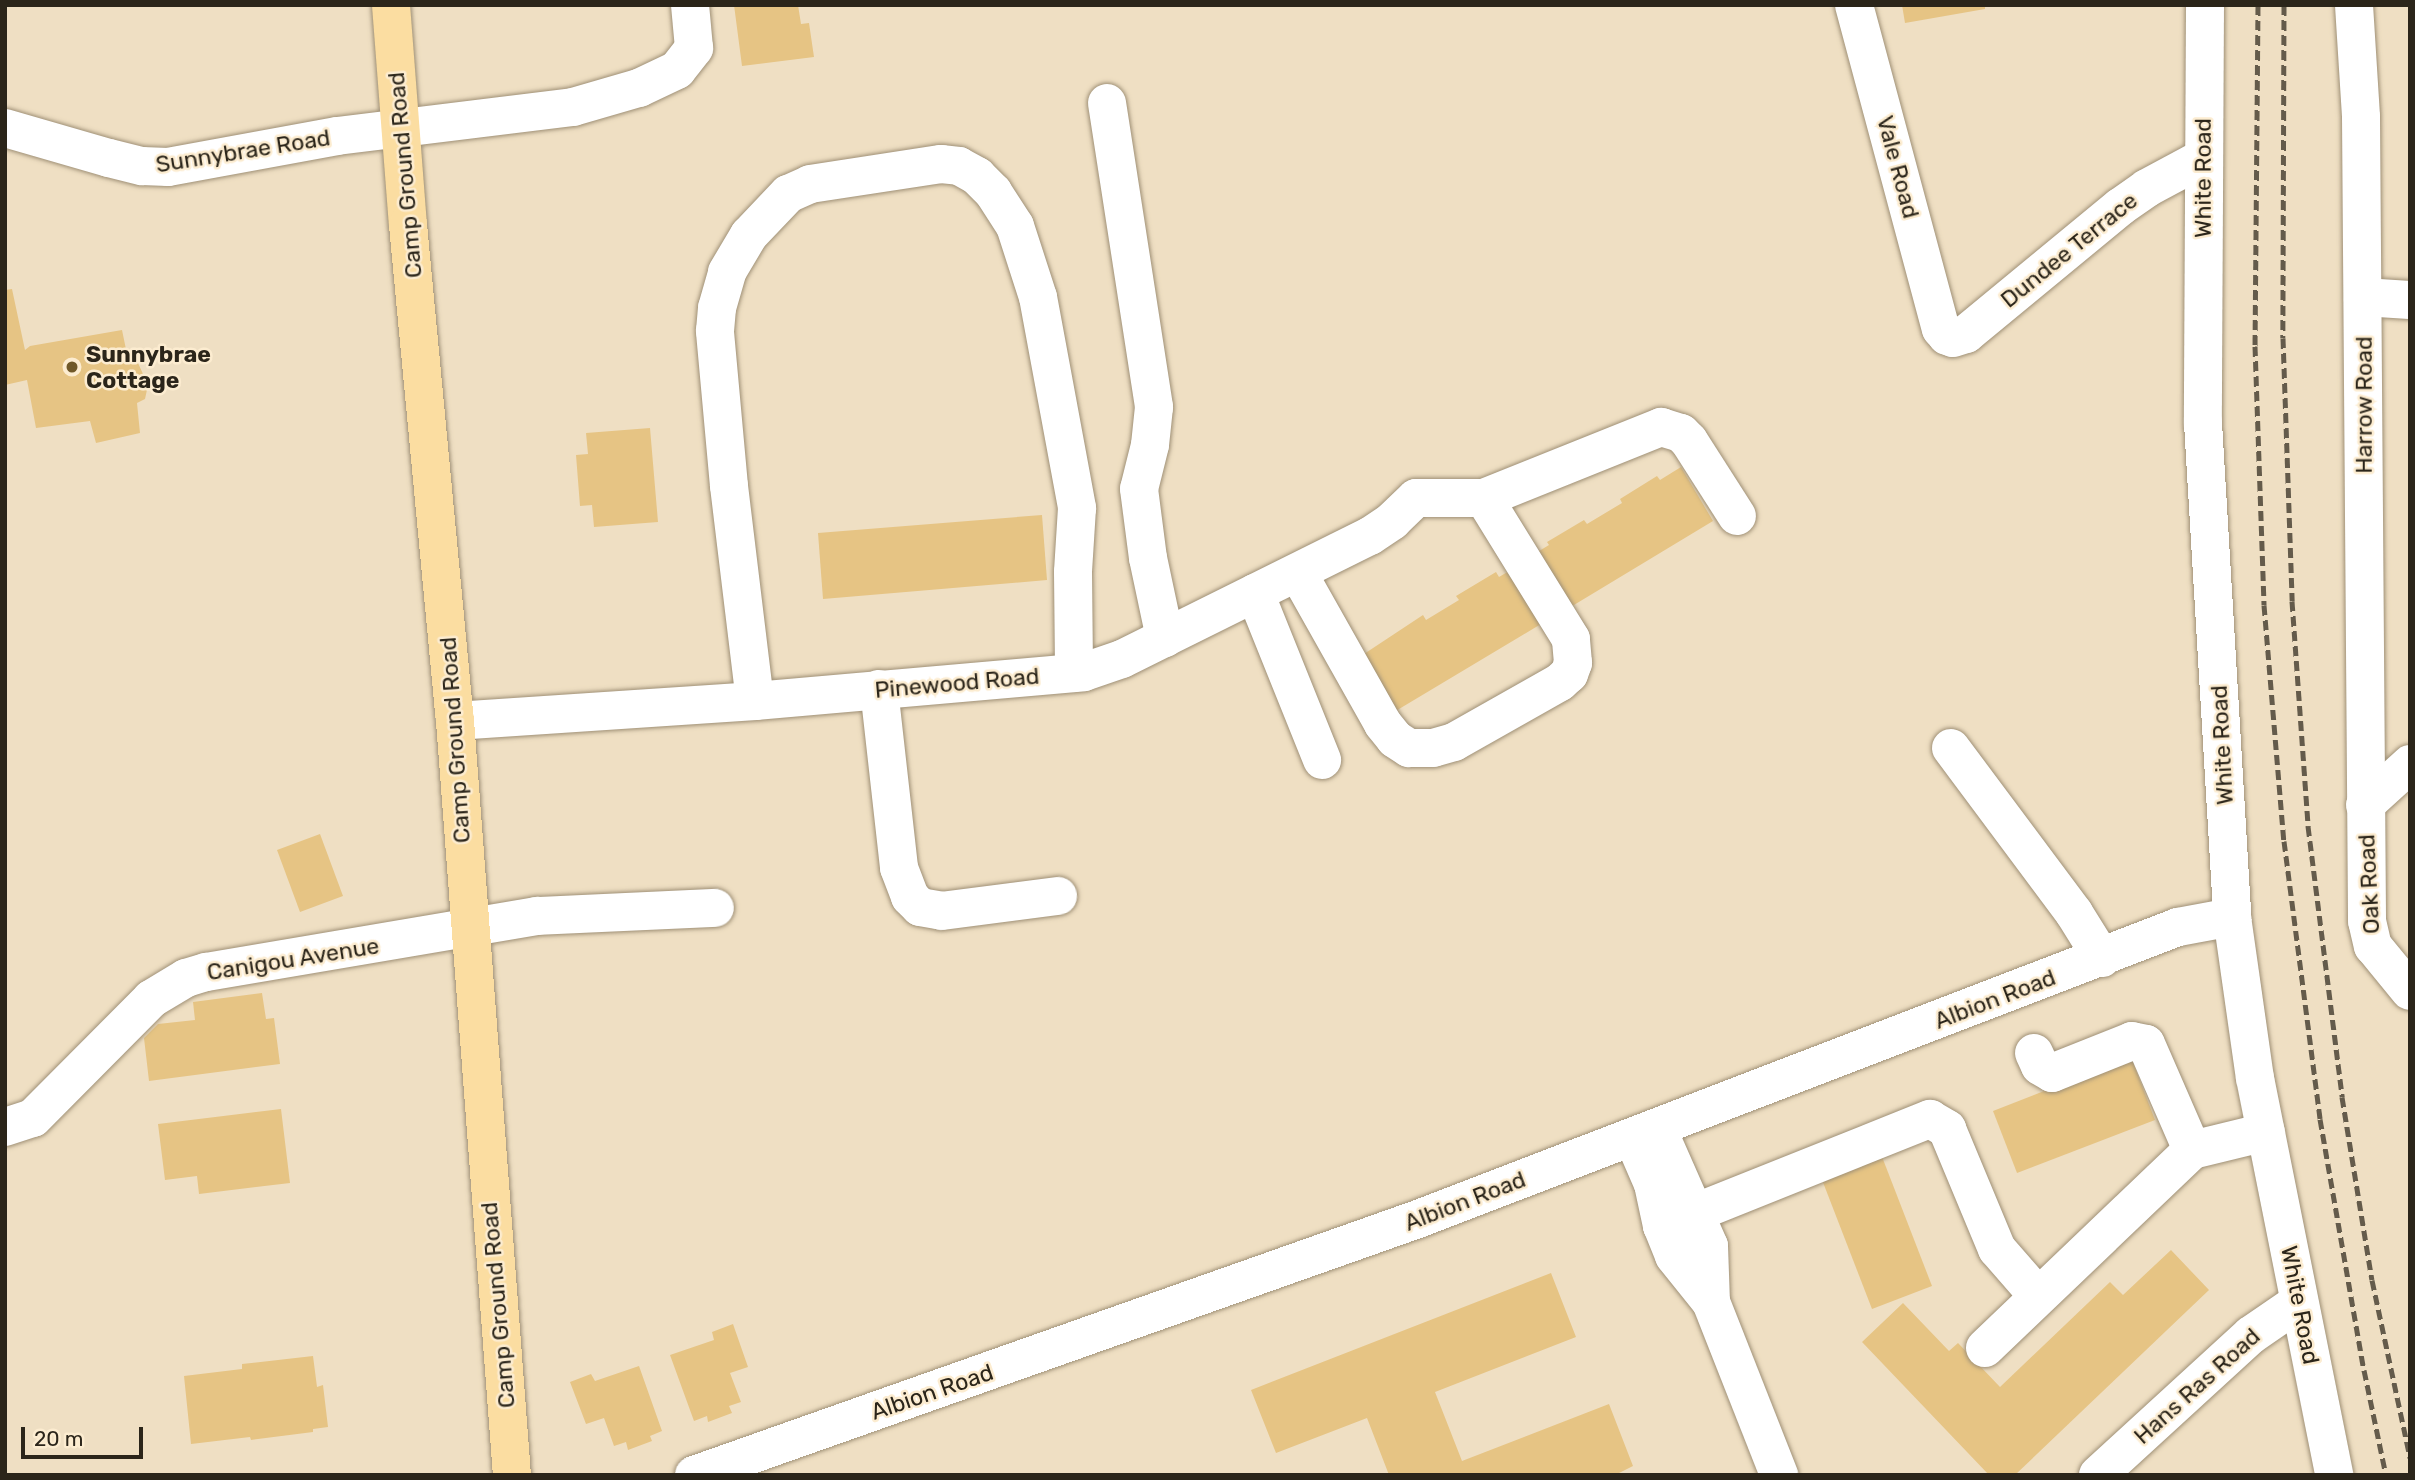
<!DOCTYPE html>
<html>
<head>
<meta charset="utf-8">
<style>
  body { margin:0 }
  #map { position:relative; width:2415px; height:1480px; overflow:hidden; background:#efdfc3; font-family:Rubik,sans-serif }
  div>[style] { position:absolute }
  [style*='--x'] { left:calc(var(--x)*1px); top:calc(var(--y)*1px); width:calc(var(--w)*1px); rotate:calc(var(--a)*1deg) }
  .building>* { inset:0; background:#e6c484 }
  .roads { filter:drop-shadow(0 0 2px #9f9076) drop-shadow(0 0 2px #9f9076) }
  .minor>* { height:38px; margin:-19px; padding:0 19px; transform-origin:19px; border-radius:19px; background:#fff }
  .major>* { height:38px; margin:-19px; padding:0 19px; transform-origin:19px; border-radius:19px; background:#fbdda1 }
  .rail>* { height:5px; margin-top:-2.5px; transform-origin:0; background:repeating-linear-gradient(90deg,#645b4b 0 10px,transparent 0 15px) }
  .dots>* { width:19px; height:19px; translate:-50% -50%; box-sizing:border-box; border:4px solid #fcecd0; border-radius:50% }
  span { translate:-50% -50%; white-space:nowrap; text-align:center; line-height:1.15; -webkit-text-stroke:5px #fcecd0; paint-order:stroke }
  .street-label { font-size:23px; color:#2b251a }
  .poi-label { font-size:23px; color:#2b251a; font-weight:700 }
  .left { translate:0 -50%; text-align:left }
  .frame { position:absolute; inset:0; border:7px solid #2b251a; pointer-events:none }
  .scale { position:absolute; left:21px; top:1427px; width:122px; height:32px; box-sizing:border-box; border:4px solid #2b251a; border-top:0; padding-left:9px; font-size:21px; line-height:24px; white-space:nowrap; color:#2b251a; -webkit-text-stroke:5px #fcecd0; paint-order:stroke }
</style>
</head>
<body>
<div id="map">
  <div class="building">
    <i style="clip-path:polygon(734px 5px,798px 5px,801px 24px,809px 23px,814px 57px,742px 66px)"></i>
    <i style="clip-path:polygon(1902px 5px,1985px 5px,1985px 9px,1905px 23px)"></i>
    <i style="clip-path:polygon(12px 289px,25px 350px,30px 346px,122px 330px,128px 359px,132px 363px,138px 363px,148px 385px,145px 399px,137px 403px,140px 433px,96px 443px,90px 421px,36px 428px,27px 380px,5px 385px,5px 290px)"></i>
    <i style="clip-path:polygon(650px 428px,658px 522px,594px 527px,592px 505px,580px 506px,576px 455px,588px 454px,586px 433px)"></i>
    <i style="clip-path:polygon(1681px 467px,1713px 521px,1559px 614px,1526px 559px,1549px 545px,1547px 542px,1584px 520px,1587px 524px,1622px 503px,1620px 499px,1657px 476px,1660px 480px)"></i>
    <i style="clip-path:polygon(1042px 515px,1047px 580px,823px 599px,818px 533px)"></i>
    <i style="clip-path:polygon(1519px 565px,1551px 618px,1394px 712px,1364px 654px,1423px 615px,1426px 620px,1459px 600px,1456px 596px,1496px 572px,1499px 577px)"></i>
    <i style="clip-path:polygon(320px 834px,343px 896px,300px 912px,277px 850px)"></i>
    <i style="clip-path:polygon(262px 993px,266px 1019px,274px 1018px,280px 1064px,149px 1081px,144px 1038px,158px 1024px,195px 1020px,193px 1002px)"></i>
    <i style="clip-path:polygon(2131px 1057px,2155px 1120px,2017px 1173px,1993px 1111px)"></i>
    <i style="clip-path:polygon(281px 1109px,290px 1183px,199px 1194px,197px 1176px,165px 1180px,158px 1124px)"></i>
    <i style="clip-path:polygon(1879px 1149px,1932px 1286px,1872px 1309px,1819px 1172px)"></i>
    <i style="clip-path:polygon(2171px 1250px,2209px 1290px,2015px 1475px,1989px 1475px,1862px 1342px,1903px 1303px,1949px 1351px,1958px 1343px,2000px 1387px,2110px 1282px,2123px 1295px)"></i>
    <i style="clip-path:polygon(1551px 1273px,1576px 1337px,1435px 1392px,1462px 1461px,1609px 1404px,1633px 1466px,1615px 1475px,1389px 1475px,1367px 1418px,1276px 1453px,1251px 1390px)"></i>
    <i style="clip-path:polygon(733px 1324px,748px 1367px,730px 1373px,741px 1402px,729px 1406px,732px 1413px,708px 1422px,707px 1416px,694px 1421px,670px 1355px,714px 1340px,712px 1332px)"></i>
    <i style="clip-path:polygon(313px 1356px,317px 1387px,323px 1385px,328px 1427px,313px 1429px,313px 1432px,251px 1440px,250px 1437px,191px 1444px,184px 1376px,242px 1369px,242px 1364px)"></i>
    <i style="clip-path:polygon(639px 1366px,662px 1431px,650px 1436px,652px 1441px,628px 1450px,626px 1442px,614px 1446px,604px 1418px,586px 1424px,570px 1382px,591px 1374px,595px 1381px)"></i>
  </div>
  <div class="roads">
    <div class="minor">
      <i style="--x:1854;--y:5;--w:335;--a:75"></i>
      <i style="--x:1941;--y:329;--w:9;--a:49"></i>
      <i style="--x:1947;--y:336;--w:6;--a:18"></i>
      <i style="--x:1953;--y:338;--w:14;--a:-17"></i>
      <i style="--x:1966;--y:334;--w:200;--a:-39.5"></i>
      <i style="--x:2120;--y:207;--w:33;--a:-35"></i>
      <i style="--x:2147;--y:188;--w:64;--a:-28.2"></i>
      <i style="--x:2205;--y:5;--w:418;--a:90.3"></i>
      <i style="--x:2203;--y:423;--w:495;--a:86.6"></i>
      <i style="--x:2232;--y:917;--w:163;--a:81.9"></i>
      <i style="--x:2255;--y:1078;--w:405;--a:78.7"></i>
      <i style="--x:2354;--y:5;--w:112;--a:86.4"></i>
      <i style="--x:2361;--y:117;--w:804;--a:89.57"></i>
      <i style="--x:2367;--y:921;--w:26;--a:77"></i>
      <i style="--x:2373;--y:946;--w:58;--a:50.6"></i>
      <i style="--x:1107;--y:103;--w:308;--a:81.2"></i>
      <i style="--x:1154;--y:407;--w:38;--a:96"></i>
      <i style="--x:1150;--y:445;--w:45;--a:104"></i>
      <i style="--x:1139;--y:489;--w:70;--a:82.6"></i>
      <i style="--x:1148;--y:558;--w:82;--a:78"></i>
      <i style="--x:5;--y:128;--w:108;--a:16.1"></i>
      <i style="--x:109;--y:158;--w:34;--a:14"></i>
      <i style="--x:142;--y:166;--w:26;--a:2"></i>
      <i style="--x:168;--y:167;--w:172;--a:-10.4"></i>
      <i style="--x:337;--y:136;--w:238;--a:-7"></i>
      <i style="--x:573;--y:107;--w:69;--a:-16.1"></i>
      <i style="--x:639;--y:88;--w:42;--a:-25.3"></i>
      <i style="--x:677;--y:70;--w:28;--a:-52"></i>
      <i style="--x:694;--y:48;--w:43;--a:-95.3"></i>
      <i style="--x:2363;--y:297;--w:47;--a:3.7"></i>
      <i style="--x:1298;--y:573;--w:173;--a:60.6"></i>
      <i style="--x:1383;--y:724;--w:19;--a:51"></i>
      <i style="--x:1395;--y:739;--w:17;--a:33"></i>
      <i style="--x:1409;--y:748;--w:24;--a:0"></i>
      <i style="--x:1433;--y:748;--w:22;--a:-16"></i>
      <i style="--x:1454;--y:742;--w:122;--a:-29.5"></i>
      <i style="--x:1560;--y:682;--w:12;--a:-42"></i>
      <i style="--x:1569;--y:674;--w:12;--a:-70"></i>
      <i style="--x:1573;--y:663;--w:24;--a:-95"></i>
      <i style="--x:1571;--y:639;--w:166;--a:-121.7"></i>
      <i style="--x:1484;--y:498;--w:191;--a:-21.9"></i>
      <i style="--x:1661;--y:427;--w:21;--a:17"></i>
      <i style="--x:1681;--y:433;--w:11;--a:45"></i>
      <i style="--x:1689;--y:441;--w:89;--a:57.4"></i>
      <i style="--x:1255;--y:593;--w:180;--a:68.1"></i>
      <i style="--x:879;--y:689;--w:180;--a:83.6"></i>
      <i style="--x:899;--y:868;--w:31;--a:69"></i>
      <i style="--x:910;--y:897;--w:14;--a:45"></i>
      <i style="--x:920;--y:907;--w:22;--a:10"></i>
      <i style="--x:942;--y:911;--w:117;--a:-7.4"></i>
      <i style="--x:755;--y:701;--w:217;--a:-96.9"></i>
      <i style="--x:729;--y:486;--w:156;--a:-95.2"></i>
      <i style="--x:715;--y:331;--w:23;--a:-85"></i>
      <i style="--x:717;--y:308;--w:37;--a:-74"></i>
      <i style="--x:727;--y:272;--w:43;--a:-59.3"></i>
      <i style="--x:749;--y:235;--w:57;--a:-46.4"></i>
      <i style="--x:788;--y:194;--w:24;--a:-24"></i>
      <i style="--x:810;--y:184;--w:133;--a:-8.7"></i>
      <i style="--x:941;--y:164;--w:18;--a:6"></i>
      <i style="--x:959;--y:166;--w:21;--a:29"></i>
      <i style="--x:977;--y:176;--w:23;--a:45"></i>
      <i style="--x:993;--y:192;--w:40;--a:57.1"></i>
      <i style="--x:1015;--y:226;--w:75;--a:72.1"></i>
      <i style="--x:1038;--y:297;--w:215;--a:79.5"></i>
      <i style="--x:1077;--y:508;--w:64;--a:93.6"></i>
      <i style="--x:1073;--y:572;--w:101;--a:89.4"></i>
      <i style="--x:455;--y:721;--w:301;--a:-3.8"></i>
      <i style="--x:755;--y:701;--w:330;--a:-5"></i>
      <i style="--x:1084;--y:672;--w:40;--a:-18.9"></i>
      <i style="--x:1122;--y:659;--w:277;--a:-26.4"></i>
      <i style="--x:1370;--y:536;--w:27;--a:-34"></i>
      <i style="--x:1392;--y:521;--w:33;--a:-44"></i>
      <i style="--x:1416;--y:498;--w:68;--a:0"></i>
      <i style="--x:1951;--y:748;--w:206;--a:53.3"></i>
      <i style="--x:2074;--y:913;--w:53;--a:58.1"></i>
      <i style="--x:2365;--y:805;--w:61;--a:-42.3"></i>
      <i style="--x:2034;--y:1053;--w:14;--a:65"></i>
      <i style="--x:2040;--y:1066;--w:14;--a:30"></i>
      <i style="--x:2052;--y:1073;--w:86;--a:-21.8"></i>
      <i style="--x:2132;--y:1041;--w:14;--a:12"></i>
      <i style="--x:2146;--y:1044;--w:116;--a:66.5"></i>
      <i style="--x:5;--y:1127;--w:29;--a:-18"></i>
      <i style="--x:33;--y:1118;--w:168;--a:-45.2"></i>
      <i style="--x:151;--y:999;--w:41;--a:-31"></i>
      <i style="--x:186;--y:978;--w:21;--a:-17"></i>
      <i style="--x:206;--y:972;--w:336;--a:-9.6"></i>
      <i style="--x:537;--y:916;--w:178;--a:-2.6"></i>
      <i style="--x:1661;--y:1137;--w:119;--a:66.2"></i>
      <i style="--x:1709;--y:1246;--w:56;--a:88"></i>
      <i style="--x:1633;--y:1138;--w:50;--a:66.5"></i>
      <i style="--x:1653;--y:1184;--w:43;--a:77.9"></i>
      <i style="--x:1662;--y:1226;--w:32;--a:68"></i>
      <i style="--x:1674;--y:1256;--w:59;--a:51.2"></i>
      <i style="--x:1711;--y:1302;--w:186;--a:68.5"></i>
      <i style="--x:1662;--y:1226;--w:289;--a:-21.8"></i>
      <i style="--x:1930;--y:1119;--w:20;--a:30"></i>
      <i style="--x:1947;--y:1129;--w:130;--a:67.4"></i>
      <i style="--x:1997;--y:1249;--w:62;--a:48.9"></i>
      <i style="--x:1985;--y:1348;--w:286;--a:-43.7"></i>
      <i style="--x:2192;--y:1150;--w:76;--a:-13.7"></i>
      <i style="--x:694;--y:1475;--w:768;--a:-19.47"></i>
      <i style="--x:1418;--y:1219;--w:814;--a:-21.02"></i>
      <i style="--x:2178;--y:927;--w:55;--a:-10.5"></i>
      <i style="--x:2098;--y:1475;--w:207;--a:-42.5"></i>
      <i style="--x:2251;--y:1335;--w:58;--a:-34.5"></i>
    </div>
    <div class="major">
      <i style="--x:391;--y:5;--w:221;--a:85.6"></i>
      <i style="--x:408;--y:225;--w:498;--a:84.6"></i>
      <i style="--x:455;--y:721;--w:756;--a:85.68"></i>
    </div>
  </div>
  <div class="rail">
    <i style="--x:2258;--y:5;--w:341;--a:90.5"></i>
    <i style="--x:2255;--y:346;--w:259;--a:88"></i>
    <i style="--x:2264;--y:605;--w:237;--a:85.2"></i>
    <i style="--x:2284;--y:841;--w:280;--a:82.6"></i>
    <i style="--x:2320;--y:1119;--w:255;--a:80.1"></i>
    <i style="--x:2364;--y:1370;--w:107;--a:78.2"></i>
    <i style="--x:2284;--y:5;--w:333;--a:90.2"></i>
    <i style="--x:2283;--y:338;--w:263;--a:88"></i>
    <i style="--x:2292;--y:601;--w:226;--a:85.9"></i>
    <i style="--x:2308;--y:826;--w:273;--a:82.8"></i>
    <i style="--x:2342;--y:1097;--w:185;--a:80.7"></i>
    <i style="--x:2372;--y:1280;--w:182;--a:77.9"></i>
  </div>
  <div class="dots">
    <i style="left:72px;top:367px;background:#705828"></i>
  </div>
  <div class="street-label">
    <span style="left:243px;top:151px;rotate:-9deg">Sunnybrae Road</span>
    <span style="left:1898px;top:167px;rotate:75deg">Vale Road</span>
    <span style="left:405px;top:175px;rotate:-95deg">Camp Ground Road</span>
    <span style="left:2203px;top:178px;rotate:-90deg">White Road</span>
    <span style="left:2069px;top:250px;rotate:-39deg">Dundee Terrace</span>
    <span style="left:2364px;top:405px;rotate:-90deg">Harrow Road</span>
    <span style="left:957px;top:683px;rotate:-5deg">Pinewood Road</span>
    <span style="left:455px;top:740px;rotate:-94deg">Camp Ground Road</span>
    <span style="left:2222px;top:745px;rotate:-93deg">White Road</span>
    <span style="left:2369px;top:884px;rotate:-93deg">Oak Road</span>
    <span style="left:293px;top:959px;rotate:-9deg">Canigou Avenue</span>
    <span style="left:1995px;top:999px;rotate:-21deg">Albion Road</span>
    <span style="left:1465px;top:1201px;rotate:-21deg">Albion Road</span>
    <span style="left:498px;top:1305px;rotate:-95deg">Camp Ground Road</span>
    <span style="left:2300px;top:1305px;rotate:79deg">White Road</span>
    <span style="left:2197px;top:1386px;rotate:-42deg">Hans Ras Road</span>
    <span style="left:932px;top:1392px;rotate:-19deg">Albion Road</span>
  </div>
  <div class="poi-label">
    <span class="left" style="left:86px;top:367px">Sunnybrae<br>Cottage</span>
  </div>
  <div class="frame"></div>
  <div class="scale">20 m</div>
</div>
</body>
</html>
